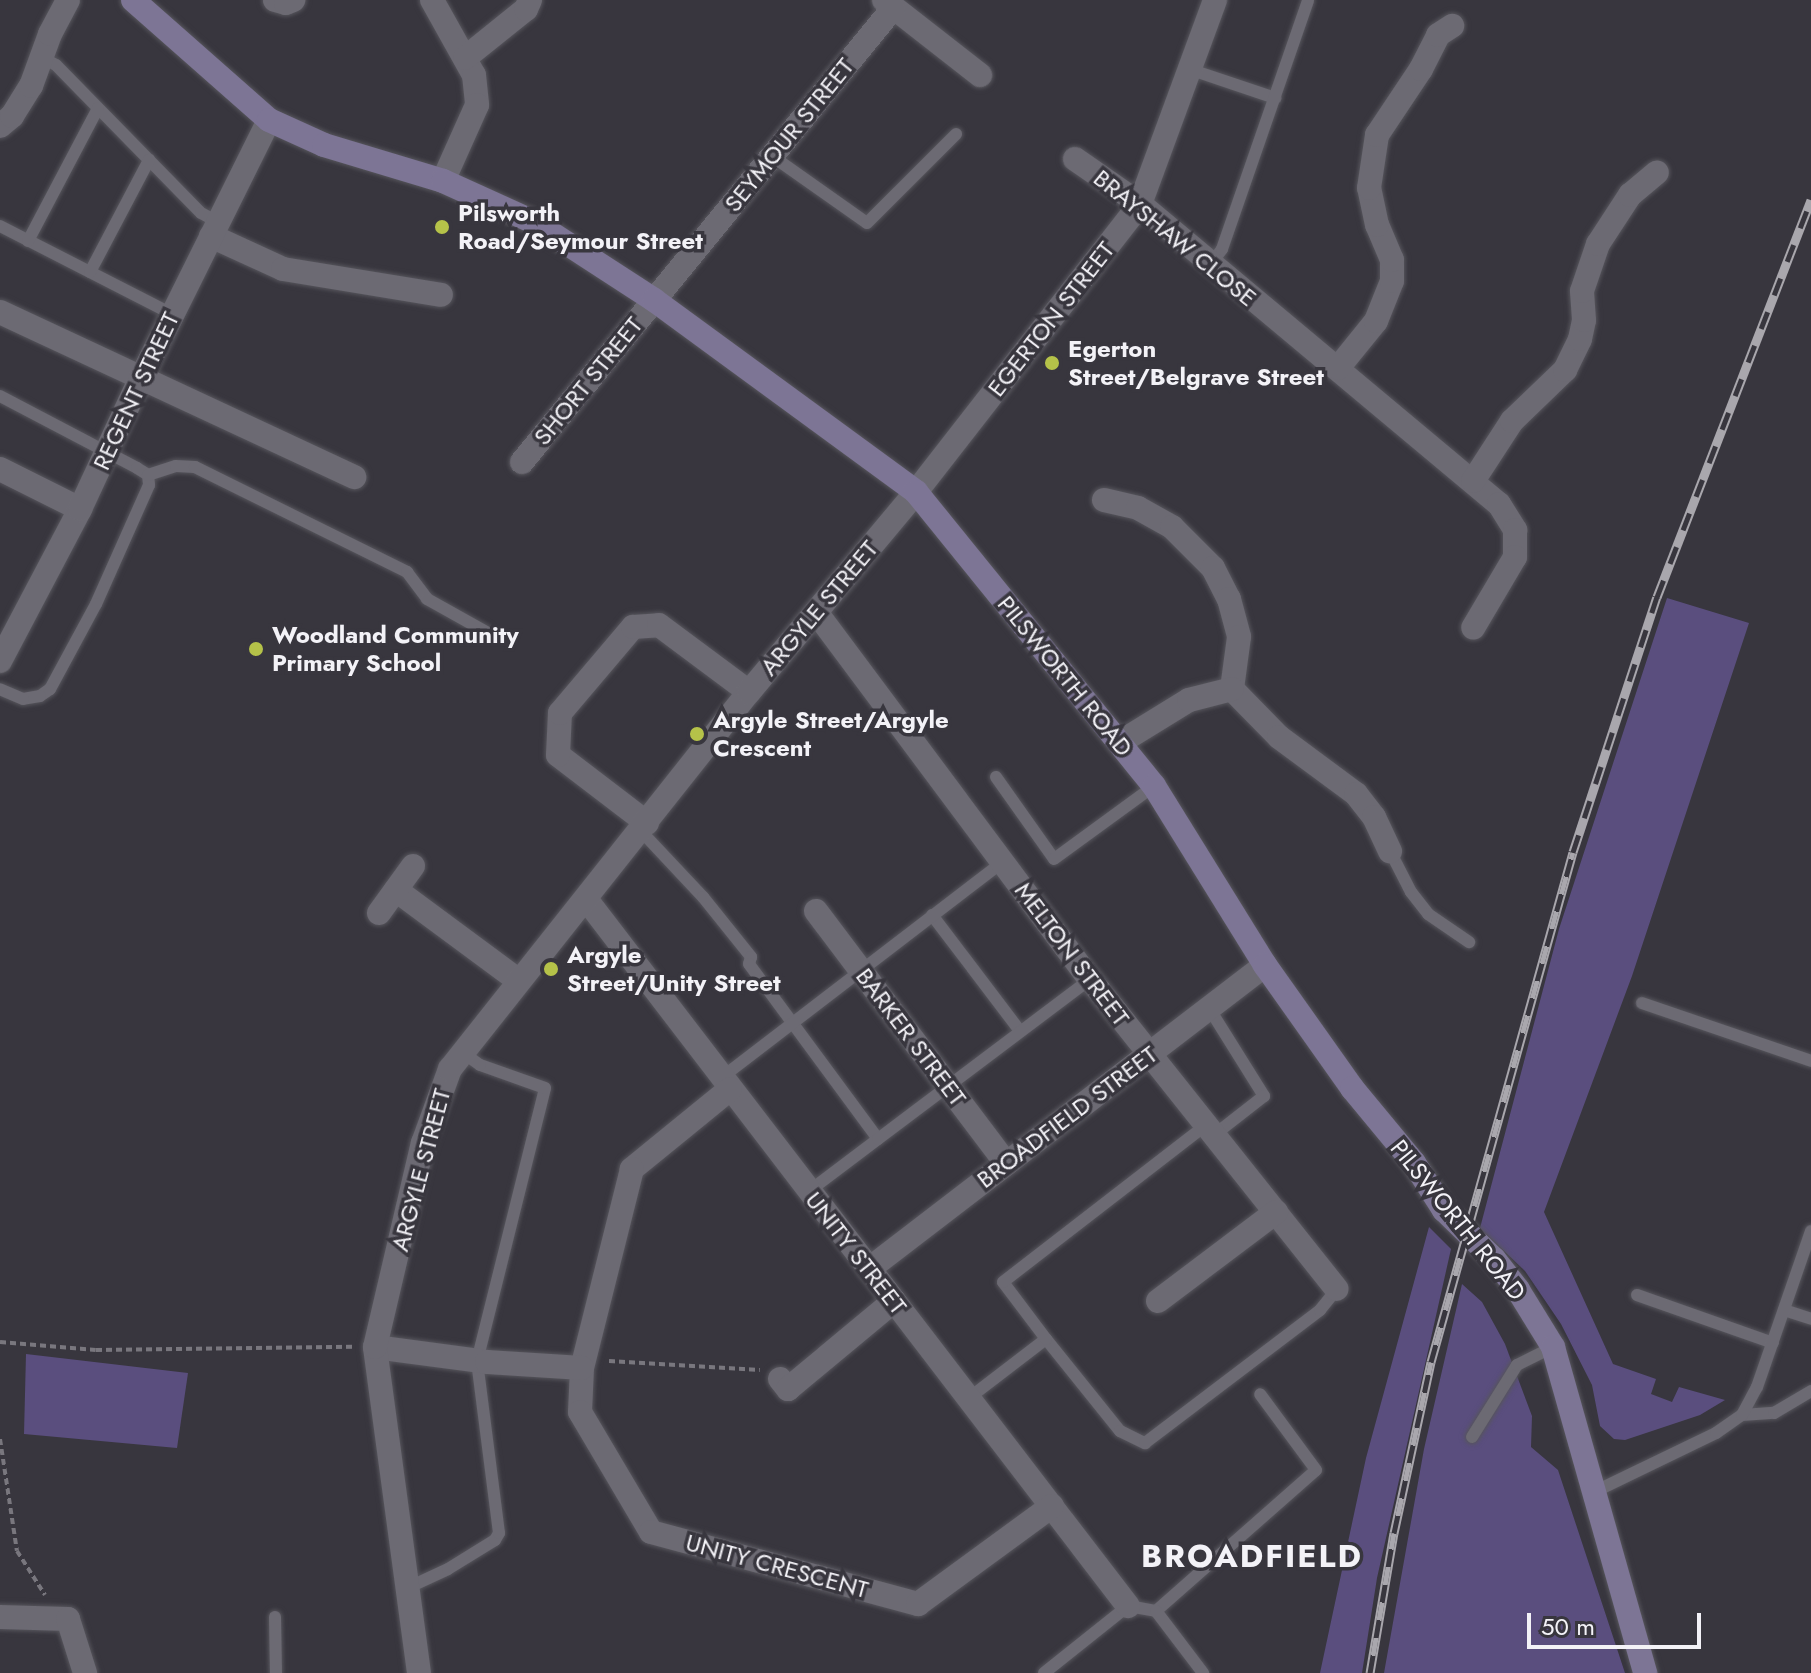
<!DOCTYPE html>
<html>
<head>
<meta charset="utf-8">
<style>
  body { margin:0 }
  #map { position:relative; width:1811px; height:1673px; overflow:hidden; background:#38363e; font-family:Jost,sans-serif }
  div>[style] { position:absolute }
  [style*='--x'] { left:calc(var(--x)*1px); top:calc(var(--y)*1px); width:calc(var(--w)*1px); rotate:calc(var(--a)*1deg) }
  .green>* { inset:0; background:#5a4e7e }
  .path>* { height:4px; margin-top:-2px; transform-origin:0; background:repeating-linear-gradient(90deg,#79777e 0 6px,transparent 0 10px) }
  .roads { filter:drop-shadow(0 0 2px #56555c) drop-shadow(0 0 2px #56555c) }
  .lane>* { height:12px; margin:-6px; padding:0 6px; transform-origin:6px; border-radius:6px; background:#6c6a73 }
  .street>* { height:24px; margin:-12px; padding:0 12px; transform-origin:12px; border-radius:12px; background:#6c6a73 }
  .secondary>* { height:24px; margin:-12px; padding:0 12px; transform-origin:12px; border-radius:12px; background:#7d7595 }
  .rail>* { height:9px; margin-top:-4.5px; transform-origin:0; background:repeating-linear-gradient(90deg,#38363e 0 18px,#a9a7ad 0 36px); box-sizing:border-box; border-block:2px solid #a9a7ad }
  .dots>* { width:22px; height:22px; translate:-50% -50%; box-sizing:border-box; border:4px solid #38363e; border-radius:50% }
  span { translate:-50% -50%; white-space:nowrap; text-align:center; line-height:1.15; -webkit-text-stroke:7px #38363e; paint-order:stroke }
  .street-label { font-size:24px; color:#f3f2f7 }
  .poi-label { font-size:24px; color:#f3f2f7; font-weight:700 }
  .left { translate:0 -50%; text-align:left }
  .district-label { font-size:32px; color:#f3f2f7; font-weight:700; letter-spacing:2px }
  .scale { position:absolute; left:1527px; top:1613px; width:174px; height:36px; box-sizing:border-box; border:4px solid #f3f2f7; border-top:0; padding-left:10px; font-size:24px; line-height:28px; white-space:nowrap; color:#f3f2f7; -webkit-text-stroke:6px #38363e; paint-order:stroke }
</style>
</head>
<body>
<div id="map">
  <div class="green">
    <i style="clip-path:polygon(1667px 598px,1749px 623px,1632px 976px,1544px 1212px,1613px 1364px,1656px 1379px,1651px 1394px,1672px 1402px,1679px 1387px,1725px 1400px,1700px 1415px,1625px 1440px,1614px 1439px,1600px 1426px,1592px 1385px,1561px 1324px,1525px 1271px,1480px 1228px,1559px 929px)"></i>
    <i style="clip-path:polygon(1429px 1227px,1451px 1249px,1377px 1578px,1362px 1673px,1320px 1673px,1366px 1458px)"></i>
    <i style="clip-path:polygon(1462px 1284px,1482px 1302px,1505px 1344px,1532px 1416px,1531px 1447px,1558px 1470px,1625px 1673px,1384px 1673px,1424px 1449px)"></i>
    <i style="clip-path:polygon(26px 1354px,188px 1373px,177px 1448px,24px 1434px)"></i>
  </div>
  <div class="path">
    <i style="--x:0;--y:1342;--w:96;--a:4.8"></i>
    <i style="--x:96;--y:1350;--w:257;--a:-0.7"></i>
    <i style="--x:609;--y:1361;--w:151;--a:3.4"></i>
    <i style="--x:0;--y:1439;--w:113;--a:81.4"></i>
    <i style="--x:17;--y:1551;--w:52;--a:57.5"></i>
  </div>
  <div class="roads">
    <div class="lane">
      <i style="--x:41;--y:57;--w:17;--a:28"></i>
      <i style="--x:56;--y:65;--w:207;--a:45.6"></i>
      <i style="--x:201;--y:213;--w:19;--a:28"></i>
      <i style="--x:1192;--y:70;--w:88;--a:18.6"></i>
      <i style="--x:772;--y:156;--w:116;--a:35.2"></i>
      <i style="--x:867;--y:223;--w:126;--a:-45"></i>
      <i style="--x:0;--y:226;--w:193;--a:27.1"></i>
      <i style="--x:28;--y:241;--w:150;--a:-62.2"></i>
      <i style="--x:1210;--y:265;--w:20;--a:-53"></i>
      <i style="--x:1222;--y:249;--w:263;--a:-70.9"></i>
      <i style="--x:90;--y:272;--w:127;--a:-62.2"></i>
      <i style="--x:0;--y:396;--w:155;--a:27.7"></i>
      <i style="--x:137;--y:468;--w:13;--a:32"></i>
      <i style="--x:148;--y:475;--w:10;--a:84"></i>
      <i style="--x:149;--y:485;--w:130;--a:114"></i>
      <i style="--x:96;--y:604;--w:97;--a:118.4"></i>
      <i style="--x:50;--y:689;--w:12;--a:145"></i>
      <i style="--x:40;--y:696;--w:17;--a:170"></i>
      <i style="--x:23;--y:699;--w:25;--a:-157"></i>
      <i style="--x:148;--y:475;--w:29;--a:-18"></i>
      <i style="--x:176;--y:466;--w:19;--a:3"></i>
      <i style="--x:195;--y:467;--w:237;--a:26.3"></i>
      <i style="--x:407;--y:572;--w:34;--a:53"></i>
      <i style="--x:427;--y:599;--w:68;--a:29.2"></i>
      <i style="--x:996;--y:777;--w:100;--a:54.7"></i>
      <i style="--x:1054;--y:859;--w:124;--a:-36.1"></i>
      <i style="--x:641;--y:831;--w:91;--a:46.8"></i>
      <i style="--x:703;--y:897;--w:77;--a:51.3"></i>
      <i style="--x:751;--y:957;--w:7;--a:106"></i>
      <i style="--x:749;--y:964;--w:217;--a:53.6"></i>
      <i style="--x:878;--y:1139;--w:88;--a:142.9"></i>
      <i style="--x:1390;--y:851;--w:46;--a:62.9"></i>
      <i style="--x:1411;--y:892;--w:28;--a:52"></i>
      <i style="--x:1428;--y:914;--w:50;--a:34.3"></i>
      <i style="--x:932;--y:915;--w:146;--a:52.8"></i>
      <i style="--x:1642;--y:1003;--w:179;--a:18.9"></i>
      <i style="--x:1209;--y:1008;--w:104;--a:58"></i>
      <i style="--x:1264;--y:1096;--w:63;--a:142"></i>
      <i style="--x:721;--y:1078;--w:355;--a:-37.5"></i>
      <i style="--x:878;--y:1139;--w:266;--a:-37"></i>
      <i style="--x:1637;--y:1295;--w:144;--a:19.4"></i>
      <i style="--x:1784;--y:1310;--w:28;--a:18"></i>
      <i style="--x:1046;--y:1339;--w:118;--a:51.2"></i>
      <i style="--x:1120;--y:1431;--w:28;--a:26"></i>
      <i style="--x:1145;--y:1443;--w:220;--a:-37.2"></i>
      <i style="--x:1320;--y:1310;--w:27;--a:-51"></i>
      <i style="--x:969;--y:1398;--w:97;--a:-37.5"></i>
      <i style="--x:1046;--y:1339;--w:71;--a:-127"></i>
      <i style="--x:1003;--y:1282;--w:257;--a:-37.7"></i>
      <i style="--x:1742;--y:1415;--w:32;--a:-4"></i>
      <i style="--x:1774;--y:1413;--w:43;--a:-30.7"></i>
      <i style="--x:1472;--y:1437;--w:85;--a:-58"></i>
      <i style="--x:1517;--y:1365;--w:40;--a:-26.6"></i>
      <i style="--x:1596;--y:1491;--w:133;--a:-25.8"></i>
      <i style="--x:1716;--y:1433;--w:32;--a:-35"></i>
      <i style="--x:1742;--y:1415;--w:32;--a:-62"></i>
      <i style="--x:1757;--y:1387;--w:165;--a:-70.9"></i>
      <i style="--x:405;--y:1589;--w:47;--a:-24.9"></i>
      <i style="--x:448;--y:1569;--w:55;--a:-31.7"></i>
      <i style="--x:495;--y:1540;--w:8;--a:-60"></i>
      <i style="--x:499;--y:1533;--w:173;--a:-97.3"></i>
      <i style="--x:477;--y:1361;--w:281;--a:-76"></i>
      <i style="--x:545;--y:1088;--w:69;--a:-160.5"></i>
      <i style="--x:480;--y:1065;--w:22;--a:-144"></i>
      <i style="--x:1156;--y:1611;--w:213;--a:-41.4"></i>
      <i style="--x:1316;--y:1470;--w:94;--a:-126.4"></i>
      <i style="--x:275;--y:1617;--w:56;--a:89"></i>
      <i style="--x:1044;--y:1673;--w:107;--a:-38.6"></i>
      <i style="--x:1128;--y:1606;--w:28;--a:10"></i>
      <i style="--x:1156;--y:1611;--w:78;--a:52.8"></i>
    </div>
    <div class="street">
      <i style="--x:275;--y:0;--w:11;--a:15"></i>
      <i style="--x:286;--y:3;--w:8;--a:-23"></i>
      <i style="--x:432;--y:0;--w:86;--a:60.8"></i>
      <i style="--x:474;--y:75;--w:30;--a:84"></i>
      <i style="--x:477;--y:105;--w:83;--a:114.1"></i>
      <i style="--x:884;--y:0;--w:122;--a:38"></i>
      <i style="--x:465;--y:58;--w:78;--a:-38.8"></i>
      <i style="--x:526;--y:9;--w:10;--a:-66"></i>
      <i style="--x:0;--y:126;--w:16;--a:-40"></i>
      <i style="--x:12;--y:116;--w:36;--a:-58"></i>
      <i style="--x:31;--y:86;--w:55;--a:-69.9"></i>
      <i style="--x:50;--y:34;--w:38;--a:-62"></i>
      <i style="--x:1075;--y:159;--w:79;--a:34.7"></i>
      <i style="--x:1140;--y:204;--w:468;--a:39.9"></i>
      <i style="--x:1499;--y:504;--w:31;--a:58"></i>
      <i style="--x:1515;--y:530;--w:27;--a:90"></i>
      <i style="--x:1515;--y:557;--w:82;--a:120.6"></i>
      <i style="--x:211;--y:236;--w:79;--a:24.6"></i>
      <i style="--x:283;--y:269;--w:160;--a:9.3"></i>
      <i style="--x:0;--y:312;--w:391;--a:25"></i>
      <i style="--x:1338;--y:368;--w:60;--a:-51"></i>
      <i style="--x:1376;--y:321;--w:43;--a:-68.2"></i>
      <i style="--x:1392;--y:281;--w:21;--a:-90"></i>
      <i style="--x:1392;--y:260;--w:38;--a:-113"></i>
      <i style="--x:1377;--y:225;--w:38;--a:-102"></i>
      <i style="--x:1369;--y:188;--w:54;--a:-81.4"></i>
      <i style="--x:1377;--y:135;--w:79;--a:-56.3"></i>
      <i style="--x:1421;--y:69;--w:38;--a:-63"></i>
      <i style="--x:1438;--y:35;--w:17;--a:-33"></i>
      <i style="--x:522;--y:462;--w:586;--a:-50.74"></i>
      <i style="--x:0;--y:469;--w:89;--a:26.6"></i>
      <i style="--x:1473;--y:481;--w:72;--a:-57"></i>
      <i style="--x:1512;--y:421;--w:74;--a:-43.9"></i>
      <i style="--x:1565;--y:370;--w:34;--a:-64"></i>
      <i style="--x:1580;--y:339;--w:19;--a:-78"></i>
      <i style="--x:1584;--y:320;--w:29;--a:-94"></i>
      <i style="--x:1582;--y:291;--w:50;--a:-71.2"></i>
      <i style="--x:1598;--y:244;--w:59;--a:-56.9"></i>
      <i style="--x:1630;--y:195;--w:35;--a:-40"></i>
      <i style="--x:1104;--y:500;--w:35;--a:13"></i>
      <i style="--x:1138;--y:508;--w:39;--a:29"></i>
      <i style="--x:1172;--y:527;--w:58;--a:45"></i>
      <i style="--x:1213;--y:568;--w:35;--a:63"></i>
      <i style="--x:1229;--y:599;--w:39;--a:75"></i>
      <i style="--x:1239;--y:637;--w:52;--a:97.7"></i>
      <i style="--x:816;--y:612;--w:458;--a:53.3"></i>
      <i style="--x:1090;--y:979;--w:396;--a:51.5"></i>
      <i style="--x:0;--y:661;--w:172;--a:-62.2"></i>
      <i style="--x:80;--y:509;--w:142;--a:-65.1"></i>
      <i style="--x:140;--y:380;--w:290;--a:-63.6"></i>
      <i style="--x:1232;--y:689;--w:67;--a:45.6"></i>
      <i style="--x:1279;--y:737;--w:96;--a:36.5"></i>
      <i style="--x:1356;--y:794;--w:29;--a:52"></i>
      <i style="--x:1374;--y:817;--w:38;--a:65"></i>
      <i style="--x:1119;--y:743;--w:82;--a:-31.6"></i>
      <i style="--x:1189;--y:700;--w:44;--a:-14.3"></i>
      <i style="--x:647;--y:823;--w:112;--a:-142.6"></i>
      <i style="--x:558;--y:755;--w:42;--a:-87.3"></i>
      <i style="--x:560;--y:713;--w:113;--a:-49.7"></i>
      <i style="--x:633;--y:627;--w:26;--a:-4"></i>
      <i style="--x:659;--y:625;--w:112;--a:36.7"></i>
      <i style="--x:396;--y:890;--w:153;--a:36.5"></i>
      <i style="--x:586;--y:899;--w:891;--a:52.53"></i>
      <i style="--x:816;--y:911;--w:316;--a:53"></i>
      <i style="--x:379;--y:913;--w:58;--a:-54.1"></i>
      <i style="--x:730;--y:1089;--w:127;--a:140.8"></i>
      <i style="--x:632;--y:1169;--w:205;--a:104.1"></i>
      <i style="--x:582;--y:1368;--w:44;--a:92.6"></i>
      <i style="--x:580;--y:1412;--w:139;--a:59.4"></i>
      <i style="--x:651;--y:1532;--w:277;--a:15.1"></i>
      <i style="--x:918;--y:1604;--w:166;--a:-36.2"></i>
      <i style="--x:869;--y:1269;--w:499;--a:-37.5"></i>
      <i style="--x:1158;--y:1301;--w:148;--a:-37"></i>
      <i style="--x:375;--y:1347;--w:113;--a:7.6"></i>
      <i style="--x:487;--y:1362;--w:95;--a:3.6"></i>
      <i style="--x:780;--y:1379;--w:13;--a:51"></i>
      <i style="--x:788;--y:1389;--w:138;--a:-39.7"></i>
      <i style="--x:0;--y:1617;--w:68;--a:1.7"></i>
      <i style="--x:68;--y:1619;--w:57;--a:72.5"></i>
      <i style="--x:419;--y:1673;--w:329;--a:-97.7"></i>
      <i style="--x:375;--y:1347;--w:210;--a:-76.8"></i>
      <i style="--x:423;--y:1143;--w:79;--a:-70"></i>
      <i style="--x:450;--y:1069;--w:481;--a:-51.6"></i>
      <i style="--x:749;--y:692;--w:261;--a:-50.1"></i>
      <i style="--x:916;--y:492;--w:365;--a:-52.1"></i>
      <i style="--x:1140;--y:204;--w:217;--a:-69.8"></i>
    </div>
    <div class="secondary">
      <i style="--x:133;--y:0;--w:181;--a:41.4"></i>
      <i style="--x:269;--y:120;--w:60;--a:24.4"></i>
      <i style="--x:324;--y:145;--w:124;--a:16.8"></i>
      <i style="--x:443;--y:181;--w:100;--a:24.3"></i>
      <i style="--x:534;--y:222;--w:143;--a:33"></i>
      <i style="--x:654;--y:300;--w:325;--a:36.2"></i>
      <i style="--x:916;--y:492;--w:378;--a:51"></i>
      <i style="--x:1154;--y:786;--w:211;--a:58.2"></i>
      <i style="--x:1265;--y:965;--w:151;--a:54.7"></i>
      <i style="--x:1352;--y:1088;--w:97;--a:50.4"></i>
      <i style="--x:1414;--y:1163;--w:56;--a:57.4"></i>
      <i style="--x:1444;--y:1210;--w:70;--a:44.4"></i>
      <i style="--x:1494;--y:1259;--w:39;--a:52"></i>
      <i style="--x:1518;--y:1290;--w:67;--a:58.4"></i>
      <i style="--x:1553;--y:1347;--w:339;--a:74.2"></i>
    </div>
  </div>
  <div class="rail">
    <i style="--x:1370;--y:1673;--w:142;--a:-80.3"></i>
    <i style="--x:1394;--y:1533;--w:175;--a:-77.8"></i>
    <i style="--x:1431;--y:1362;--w:529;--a:-74.44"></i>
    <i style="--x:1573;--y:852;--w:268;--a:-71.8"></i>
    <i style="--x:1657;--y:597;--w:426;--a:-68.8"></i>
  </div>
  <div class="dots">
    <i style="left:442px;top:227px;background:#b5c249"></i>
    <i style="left:1052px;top:363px;background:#b5c249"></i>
    <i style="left:256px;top:649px;background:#b5c249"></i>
    <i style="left:697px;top:734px;background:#b5c249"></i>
    <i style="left:551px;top:969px;background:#b5c249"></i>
  </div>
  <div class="street-label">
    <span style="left:789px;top:135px;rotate:-51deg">SEYMOUR STREET</span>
    <span style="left:1175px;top:238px;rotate:39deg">BRAYSHAW CLOSE</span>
    <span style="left:1051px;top:319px;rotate:-52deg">EGERTON STREET</span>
    <span style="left:588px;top:381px;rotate:-51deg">SHORT STREET</span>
    <span style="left:136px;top:391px;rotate:-65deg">REGENT STREET</span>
    <span style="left:819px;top:608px;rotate:-50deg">ARGYLE STREET</span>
    <span style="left:1065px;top:676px;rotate:51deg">PILSWORTH ROAD</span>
    <span style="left:1072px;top:954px;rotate:53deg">MELTON STREET</span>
    <span style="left:911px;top:1037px;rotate:53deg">BARKER STREET</span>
    <span style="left:1067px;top:1117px;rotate:-37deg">BROADFIELD STREET</span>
    <span style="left:421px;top:1170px;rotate:-75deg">ARGYLE STREET</span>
    <span style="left:1458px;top:1220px;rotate:51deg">PILSWORTH ROAD</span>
    <span style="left:856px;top:1253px;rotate:52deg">UNITY STREET</span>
    <span style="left:777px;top:1566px;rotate:15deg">UNITY CRESCENT</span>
  </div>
  <div class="poi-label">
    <span class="left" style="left:458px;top:227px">Pilsworth<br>Road/Seymour Street</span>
    <span class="left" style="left:1068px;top:363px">Egerton<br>Street/Belgrave Street</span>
    <span class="left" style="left:272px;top:649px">Woodland Community<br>Primary School</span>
    <span class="left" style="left:713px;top:734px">Argyle Street/Argyle<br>Crescent</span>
    <span class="left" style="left:567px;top:969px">Argyle<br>Street/Unity Street</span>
  </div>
  <div class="district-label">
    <span style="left:1252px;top:1556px">BROADFIELD</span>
  </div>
  <div class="scale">50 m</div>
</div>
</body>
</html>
